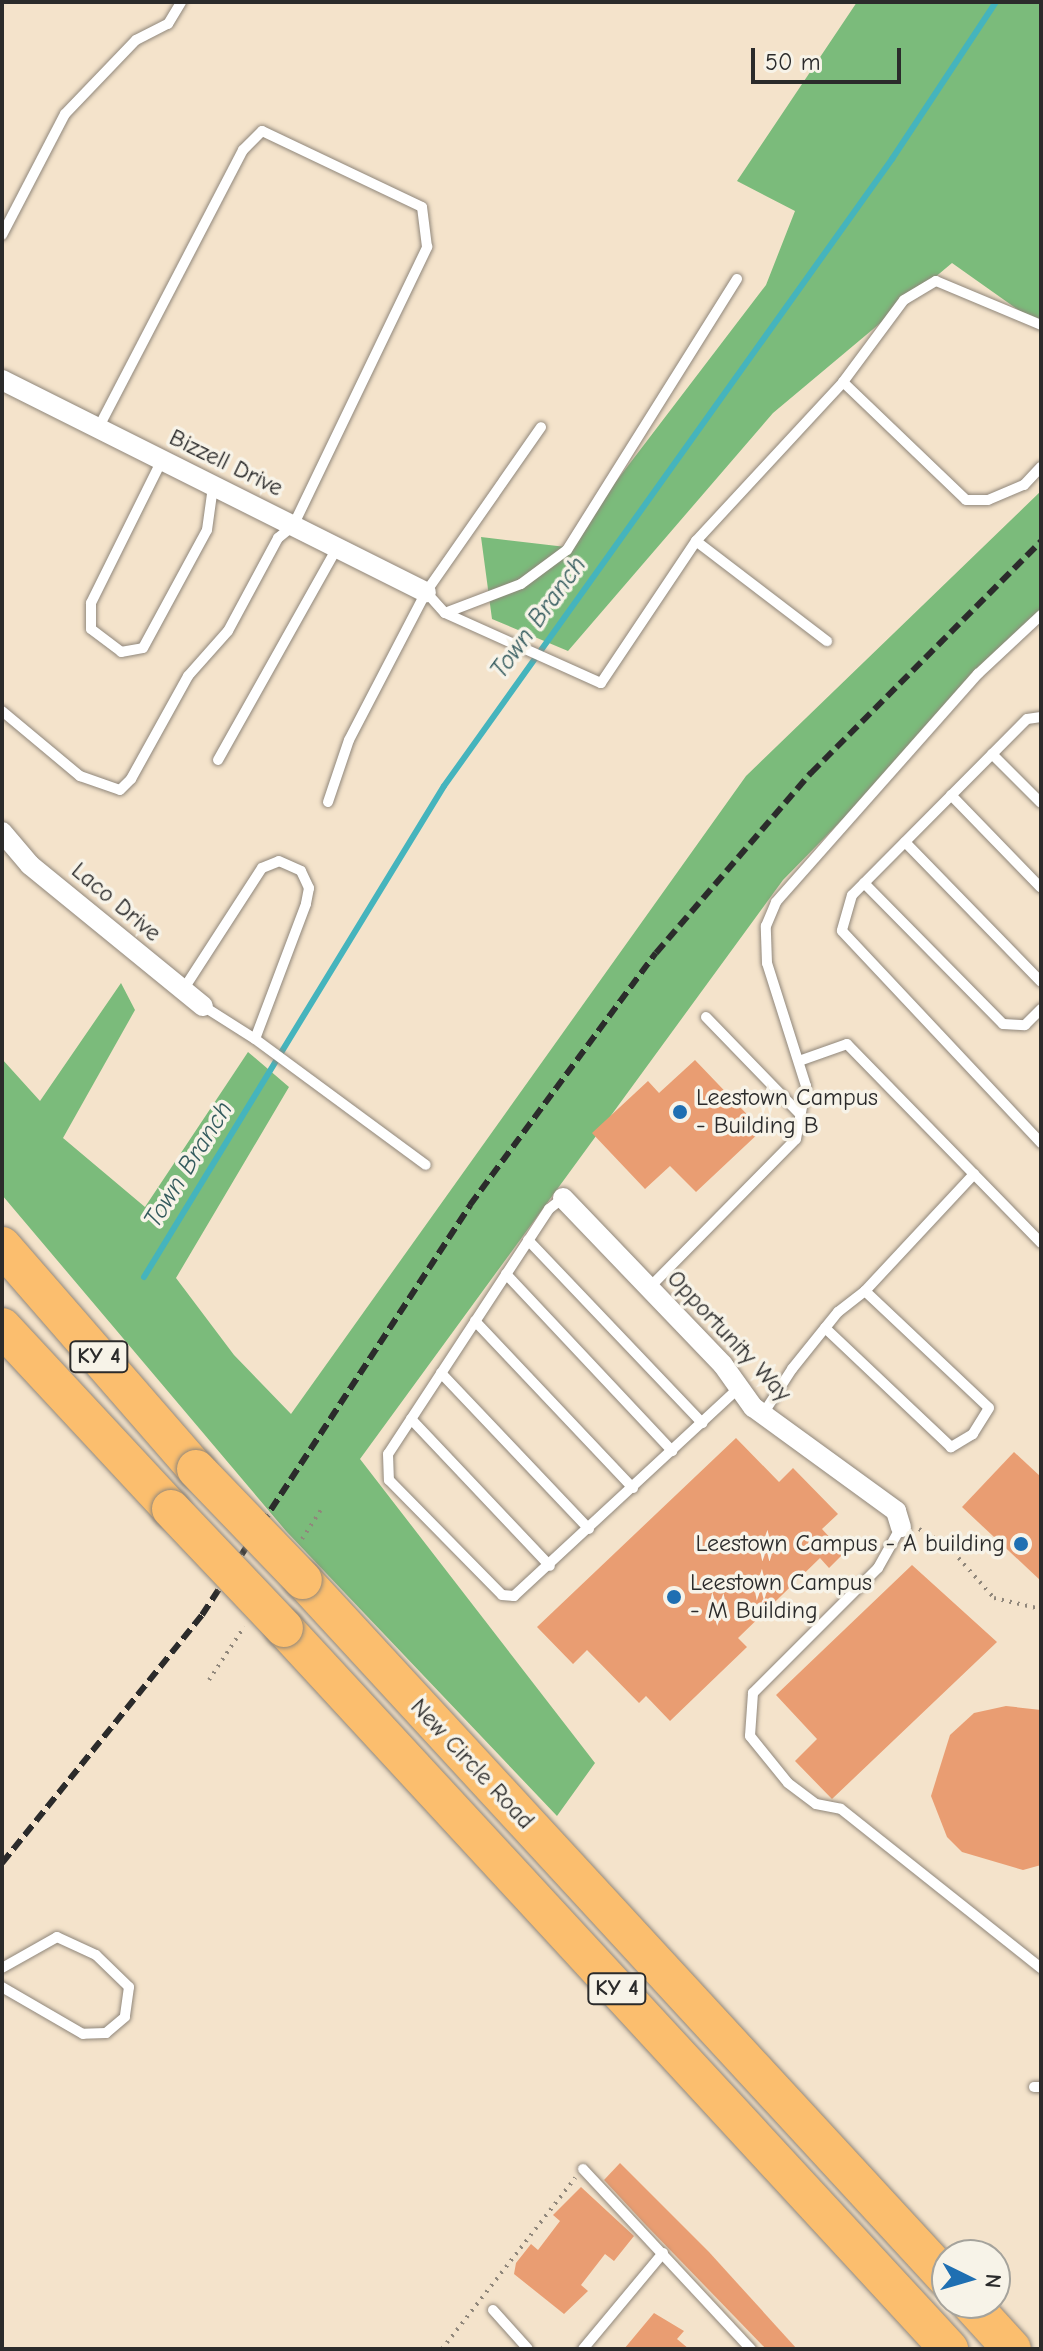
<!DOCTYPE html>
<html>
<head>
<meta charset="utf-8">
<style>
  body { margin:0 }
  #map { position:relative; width:1043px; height:2351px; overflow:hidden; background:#f4e3cb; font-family:"Comic Neue",sans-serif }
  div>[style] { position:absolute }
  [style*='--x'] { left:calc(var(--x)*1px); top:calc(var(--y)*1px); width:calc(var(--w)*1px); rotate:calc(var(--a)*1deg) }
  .forest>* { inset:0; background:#7bbb7b }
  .stream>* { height:6px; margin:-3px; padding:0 3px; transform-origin:3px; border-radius:3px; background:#45b4bd }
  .building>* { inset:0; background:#e99d72 }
  .path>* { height:4px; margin-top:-2px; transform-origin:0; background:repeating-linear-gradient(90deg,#90877b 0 2px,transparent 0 8px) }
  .roads { filter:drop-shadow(0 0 2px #90877b) drop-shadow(0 0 2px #90877b) }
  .service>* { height:10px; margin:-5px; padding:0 5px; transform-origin:5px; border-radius:5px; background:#fff }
  .minor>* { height:20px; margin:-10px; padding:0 10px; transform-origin:10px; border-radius:10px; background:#fff }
  .motorway>* { height:38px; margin:-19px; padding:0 19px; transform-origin:19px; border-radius:19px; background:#fbbe6e }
  .rail>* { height:6px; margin-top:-3px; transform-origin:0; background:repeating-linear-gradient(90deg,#2b2b2b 0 12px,transparent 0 18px) }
  .bridges { filter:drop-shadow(0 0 2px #90877b) drop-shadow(0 0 2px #90877b) }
  .motorway-bridge>* { height:38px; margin:-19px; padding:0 19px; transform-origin:19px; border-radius:19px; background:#fbbe6e }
  .dots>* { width:22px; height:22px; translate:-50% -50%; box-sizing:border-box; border:4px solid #f7f3e8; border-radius:50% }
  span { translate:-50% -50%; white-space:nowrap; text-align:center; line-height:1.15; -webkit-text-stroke:7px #f7f3e8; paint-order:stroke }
  .shield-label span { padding:2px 6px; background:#f7f3e8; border:2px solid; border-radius:6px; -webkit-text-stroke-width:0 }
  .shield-label { font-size:22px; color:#2b2b2b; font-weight:700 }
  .street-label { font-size:24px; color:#2b2b2b }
  .poi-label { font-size:24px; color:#2b2b2b }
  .left { translate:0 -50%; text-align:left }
  .right { translate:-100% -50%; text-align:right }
  .water-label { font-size:26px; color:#345b5e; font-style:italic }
  .frame { position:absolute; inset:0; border:4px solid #2b2b2b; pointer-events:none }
  .north { position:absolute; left:931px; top:2239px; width:80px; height:80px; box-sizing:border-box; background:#f7f3e8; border:2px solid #a5a39c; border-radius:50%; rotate:95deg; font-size:22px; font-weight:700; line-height:32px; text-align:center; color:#2b2b2b }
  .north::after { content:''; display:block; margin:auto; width:28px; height:36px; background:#1f6fb2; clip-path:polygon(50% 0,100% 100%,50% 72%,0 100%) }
  .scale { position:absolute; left:751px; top:48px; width:150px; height:36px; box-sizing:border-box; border:4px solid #2b2b2b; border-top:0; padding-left:10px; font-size:24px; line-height:28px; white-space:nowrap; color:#2b2b2b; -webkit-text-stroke:6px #f7f3e8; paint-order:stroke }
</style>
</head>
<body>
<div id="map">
  <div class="forest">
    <i style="clip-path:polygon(857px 2px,1041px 2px,1041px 326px,952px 263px,773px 413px,568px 651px,492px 619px,481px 537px,566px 547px,766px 285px,795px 211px,737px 181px)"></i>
    <i style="clip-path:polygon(1041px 491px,1041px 617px,783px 880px,360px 1459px,595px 1763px,557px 1816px,286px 1531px,2px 1195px,2px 1059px,40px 1101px,121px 983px,135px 1010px,63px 1138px,145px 1207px,248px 1052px,289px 1087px,176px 1278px,234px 1355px,291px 1414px,746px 776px)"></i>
  </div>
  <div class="stream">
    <i style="--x:144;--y:1277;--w:575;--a:-58.58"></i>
    <i style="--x:444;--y:786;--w:771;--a:-54.45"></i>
    <i style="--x:892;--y:159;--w:188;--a:-56.5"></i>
  </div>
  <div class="building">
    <i style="clip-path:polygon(695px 1060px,762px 1130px,696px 1192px,670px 1166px,645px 1189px,592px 1133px,648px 1081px,659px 1093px)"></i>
    <i style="clip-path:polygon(736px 1438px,779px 1482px,793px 1468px,838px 1514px,822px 1529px,844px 1553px,829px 1568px,820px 1558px,738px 1638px,747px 1647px,670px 1721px,646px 1696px,639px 1703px,587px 1650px,573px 1664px,537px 1627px)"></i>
    <i style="clip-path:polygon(1014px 1452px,1041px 1477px,1041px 1581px,962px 1507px)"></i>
    <i style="clip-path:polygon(912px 1565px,997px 1642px,832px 1799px,795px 1761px,817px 1739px,776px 1695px)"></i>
    <i style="clip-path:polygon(1006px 1706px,1041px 1710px,1041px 1865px,1023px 1870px,962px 1852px,947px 1837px,931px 1796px,950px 1735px,974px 1713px)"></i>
    <i style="clip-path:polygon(620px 2163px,709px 2252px,797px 2349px,766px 2349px,644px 2223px,604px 2180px)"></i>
    <i style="clip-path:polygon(581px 2187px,634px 2236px,614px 2261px,605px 2254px,581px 2285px,588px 2291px,564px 2314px,514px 2274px,516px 2263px,531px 2244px,538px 2250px,560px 2221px,553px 2215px)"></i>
    <i style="clip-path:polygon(654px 2313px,684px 2331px,677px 2339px,689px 2349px,624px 2349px)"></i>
  </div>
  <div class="path">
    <i style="--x:919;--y:1529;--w:34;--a:30"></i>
    <i style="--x:948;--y:1546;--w:69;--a:48.5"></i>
    <i style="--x:994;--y:1598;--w:48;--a:13.2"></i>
    <i style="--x:302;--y:1539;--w:37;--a:-57"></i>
    <i style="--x:209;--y:1680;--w:64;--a:-56.6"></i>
    <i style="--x:442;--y:2349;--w:217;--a:-52.1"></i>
  </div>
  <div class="roads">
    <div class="service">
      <i style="--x:2;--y:235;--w:136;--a:-62.5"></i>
      <i style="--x:65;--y:114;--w:103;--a:-46.2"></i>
      <i style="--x:136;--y:40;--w:36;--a:-27"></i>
      <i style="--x:168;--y:24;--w:26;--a:-59"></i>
      <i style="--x:843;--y:382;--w:170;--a:43.8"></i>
      <i style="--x:966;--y:500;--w:22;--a:0"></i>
      <i style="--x:988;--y:500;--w:39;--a:-23"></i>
      <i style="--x:1024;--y:485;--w:25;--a:-47"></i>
      <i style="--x:162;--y:460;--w:160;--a:116.4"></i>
      <i style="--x:91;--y:603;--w:26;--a:90"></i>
      <i style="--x:91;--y:629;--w:38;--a:37"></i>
      <i style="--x:121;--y:652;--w:22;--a:-10"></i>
      <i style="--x:143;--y:648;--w:134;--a:-61.5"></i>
      <i style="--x:207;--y:530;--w:43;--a:-82.1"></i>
      <i style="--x:696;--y:541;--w:165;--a:37.4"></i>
      <i style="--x:426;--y:592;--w:28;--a:48"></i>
      <i style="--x:445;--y:613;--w:171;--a:24.2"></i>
      <i style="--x:601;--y:683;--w:171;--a:-56.2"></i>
      <i style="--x:696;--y:541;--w:217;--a:-47.2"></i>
      <i style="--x:843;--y:382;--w:102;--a:-53.4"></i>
      <i style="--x:904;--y:300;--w:37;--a:-31"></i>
      <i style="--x:936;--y:281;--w:114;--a:22.7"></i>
      <i style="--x:445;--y:613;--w:81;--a:-20.9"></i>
      <i style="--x:521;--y:584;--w:57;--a:-36.5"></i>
      <i style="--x:567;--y:550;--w:320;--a:-57.9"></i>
      <i style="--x:2;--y:711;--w:102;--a:39.8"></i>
      <i style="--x:80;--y:776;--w:42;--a:19.3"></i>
      <i style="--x:120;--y:790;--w:16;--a:-45"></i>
      <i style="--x:131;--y:779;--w:118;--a:-61"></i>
      <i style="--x:188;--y:676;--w:60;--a:-48.4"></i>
      <i style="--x:228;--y:631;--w:106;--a:-61.7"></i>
      <i style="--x:278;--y:538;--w:19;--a:-39"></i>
      <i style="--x:293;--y:526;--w:310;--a:-64.3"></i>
      <i style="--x:427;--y:247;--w:40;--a:-97.1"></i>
      <i style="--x:422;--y:207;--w:177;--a:-154.6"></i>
      <i style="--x:262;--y:131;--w:27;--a:135"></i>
      <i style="--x:243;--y:150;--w:314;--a:117.5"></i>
      <i style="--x:1041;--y:717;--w:14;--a:172"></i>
      <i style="--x:1027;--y:719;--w:248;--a:134.8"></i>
      <i style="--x:852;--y:895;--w:37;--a:106"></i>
      <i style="--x:842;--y:931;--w:291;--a:46.8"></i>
      <i style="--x:992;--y:754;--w:69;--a:45"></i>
      <i style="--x:218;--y:760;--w:243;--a:-60.7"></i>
      <i style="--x:951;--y:795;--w:129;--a:45.9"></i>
      <i style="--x:328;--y:802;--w:65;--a:-71.3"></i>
      <i style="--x:349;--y:740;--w:167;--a:-62.5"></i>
      <i style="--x:426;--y:592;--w:201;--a:-55.1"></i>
      <i style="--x:905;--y:842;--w:195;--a:45.8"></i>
      <i style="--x:864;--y:883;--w:198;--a:45.4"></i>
      <i style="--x:1003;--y:1024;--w:22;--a:3"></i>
      <i style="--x:1025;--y:1025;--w:23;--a:-45"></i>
      <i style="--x:183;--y:990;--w:145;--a:-57.1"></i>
      <i style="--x:262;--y:868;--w:18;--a:-22"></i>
      <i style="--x:279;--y:861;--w:24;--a:24"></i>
      <i style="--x:301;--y:871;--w:19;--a:65"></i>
      <i style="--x:309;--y:888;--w:16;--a:101"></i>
      <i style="--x:306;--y:904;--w:144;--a:110.7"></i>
      <i style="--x:255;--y:1039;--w:62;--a:-147.6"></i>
      <i style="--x:706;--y:1017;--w:136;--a:45.9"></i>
      <i style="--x:255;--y:1039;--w:212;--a:36.4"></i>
      <i style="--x:799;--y:1061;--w:51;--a:-19.5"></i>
      <i style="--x:847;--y:1044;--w:278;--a:45.7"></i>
      <i style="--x:563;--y:1198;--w:18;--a:142"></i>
      <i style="--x:549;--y:1209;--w:293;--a:123.3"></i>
      <i style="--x:388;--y:1454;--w:26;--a:88"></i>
      <i style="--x:389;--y:1480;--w:161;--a:45.5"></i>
      <i style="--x:502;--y:1595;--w:12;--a:5"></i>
      <i style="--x:514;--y:1596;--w:306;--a:-42.8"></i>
      <i style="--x:528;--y:1240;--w:253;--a:46.4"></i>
      <i style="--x:506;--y:1274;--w:243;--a:46.8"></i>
      <i style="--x:649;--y:1288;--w:209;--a:-45.4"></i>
      <i style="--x:796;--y:1139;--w:54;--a:-79.3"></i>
      <i style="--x:806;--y:1086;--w:129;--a:-107.6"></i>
      <i style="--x:767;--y:963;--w:37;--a:-92"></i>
      <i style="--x:766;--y:926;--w:26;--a:-67"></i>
      <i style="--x:776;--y:902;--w:305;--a:-48.5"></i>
      <i style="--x:978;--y:674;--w:86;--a:-43.1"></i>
      <i style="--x:865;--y:1291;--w:160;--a:-47"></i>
      <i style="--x:475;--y:1321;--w:230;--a:46.6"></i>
      <i style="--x:441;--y:1373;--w:215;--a:46.5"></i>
      <i style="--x:763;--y:1414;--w:54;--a:-57.2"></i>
      <i style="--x:792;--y:1369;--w:53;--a:-51.2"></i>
      <i style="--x:825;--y:1328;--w:21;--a:-51"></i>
      <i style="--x:838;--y:1312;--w:34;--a:-38"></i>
      <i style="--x:865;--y:1291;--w:170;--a:43.3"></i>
      <i style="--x:989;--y:1408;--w:31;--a:122"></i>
      <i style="--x:973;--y:1434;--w:26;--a:149"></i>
      <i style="--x:951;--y:1447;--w:173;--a:-136.6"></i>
      <i style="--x:411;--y:1419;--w:202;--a:46.6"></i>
      <i style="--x:901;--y:1527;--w:47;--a:119.3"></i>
      <i style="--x:878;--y:1568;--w:177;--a:135"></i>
      <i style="--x:753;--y:1693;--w:43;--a:94"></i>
      <i style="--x:750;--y:1736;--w:60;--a:51"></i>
      <i style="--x:788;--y:1783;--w:35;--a:37"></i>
      <i style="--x:816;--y:1804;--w:25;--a:11"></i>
      <i style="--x:841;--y:1809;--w:256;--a:38.5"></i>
      <i style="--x:2;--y:1968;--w:63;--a:-29.4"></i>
      <i style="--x:57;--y:1937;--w:43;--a:24.8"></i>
      <i style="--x:96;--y:1955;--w:46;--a:44.1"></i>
      <i style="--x:129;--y:1987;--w:30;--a:98"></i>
      <i style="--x:125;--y:2017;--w:25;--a:140"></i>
      <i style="--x:106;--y:2033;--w:23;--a:178"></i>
      <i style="--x:83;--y:2034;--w:94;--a:-149.9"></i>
      <i style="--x:1034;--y:2087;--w:7;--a:0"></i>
      <i style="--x:583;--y:2169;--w:246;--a:47"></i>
      <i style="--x:493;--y:2310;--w:52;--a:48.1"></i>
      <i style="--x:583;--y:2349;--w:125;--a:-50.2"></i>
    </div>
    <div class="minor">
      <i style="--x:2;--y:380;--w:474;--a:26.6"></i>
      <i style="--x:2;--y:832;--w:43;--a:49.7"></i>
      <i style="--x:30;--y:865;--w:223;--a:39.2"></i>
      <i style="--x:563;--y:1198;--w:231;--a:46.2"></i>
      <i style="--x:723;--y:1365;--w:52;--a:54.5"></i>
      <i style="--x:753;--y:1407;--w:177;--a:36"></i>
      <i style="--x:896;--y:1511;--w:17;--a:73"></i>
    </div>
    <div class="motorway">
      <i style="--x:2;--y:1246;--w:296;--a:49"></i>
      <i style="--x:2;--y:1327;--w:248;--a:47.1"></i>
      <i style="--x:303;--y:1580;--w:950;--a:47.35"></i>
      <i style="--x:284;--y:1628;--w:981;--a:47.31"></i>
      <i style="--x:970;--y:2303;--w:62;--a:47.6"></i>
    </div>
  </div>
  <div class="rail">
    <i style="--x:2;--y:1863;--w:319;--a:-51.1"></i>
    <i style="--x:202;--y:1615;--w:490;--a:-56.8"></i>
    <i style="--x:470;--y:1205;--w:313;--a:-53.6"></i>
    <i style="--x:656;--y:953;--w:238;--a:-49.3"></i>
    <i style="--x:811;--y:773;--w:327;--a:-45.2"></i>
  </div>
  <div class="bridges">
    <div class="motorway-bridge">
      <i style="--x:196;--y:1469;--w:154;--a:46.1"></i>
      <i style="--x:171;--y:1509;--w:164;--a:46.5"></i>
    </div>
  </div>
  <div class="dots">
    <i style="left:680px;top:1112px;background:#1f6fb2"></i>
    <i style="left:1021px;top:1544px;background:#1f6fb2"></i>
    <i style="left:674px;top:1597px;background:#1f6fb2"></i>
  </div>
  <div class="shield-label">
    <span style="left:99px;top:1357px">KY 4</span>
    <span style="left:617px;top:1989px">KY 4</span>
  </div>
  <div class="street-label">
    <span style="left:226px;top:463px;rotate:26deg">Bizzell Drive</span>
    <span style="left:116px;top:902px;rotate:40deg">Laco Drive</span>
    <span style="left:729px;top:1336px;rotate:47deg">Opportunity Way</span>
    <span style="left:472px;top:1764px;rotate:47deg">New Circle Road</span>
  </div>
  <div class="poi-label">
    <span class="left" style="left:696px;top:1112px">Leestown Campus<br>- Building B</span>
    <span class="right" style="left:1005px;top:1544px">Leestown Campus - A building</span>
    <span class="left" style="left:690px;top:1597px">Leestown Campus<br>- M Building</span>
  </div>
  <div class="water-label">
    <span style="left:539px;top:618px;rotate:-54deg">Town Branch</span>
    <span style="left:189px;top:1165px;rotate:-58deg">Town Branch</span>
  </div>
  <div class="frame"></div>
  <div class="north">N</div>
  <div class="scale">50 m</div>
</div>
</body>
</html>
